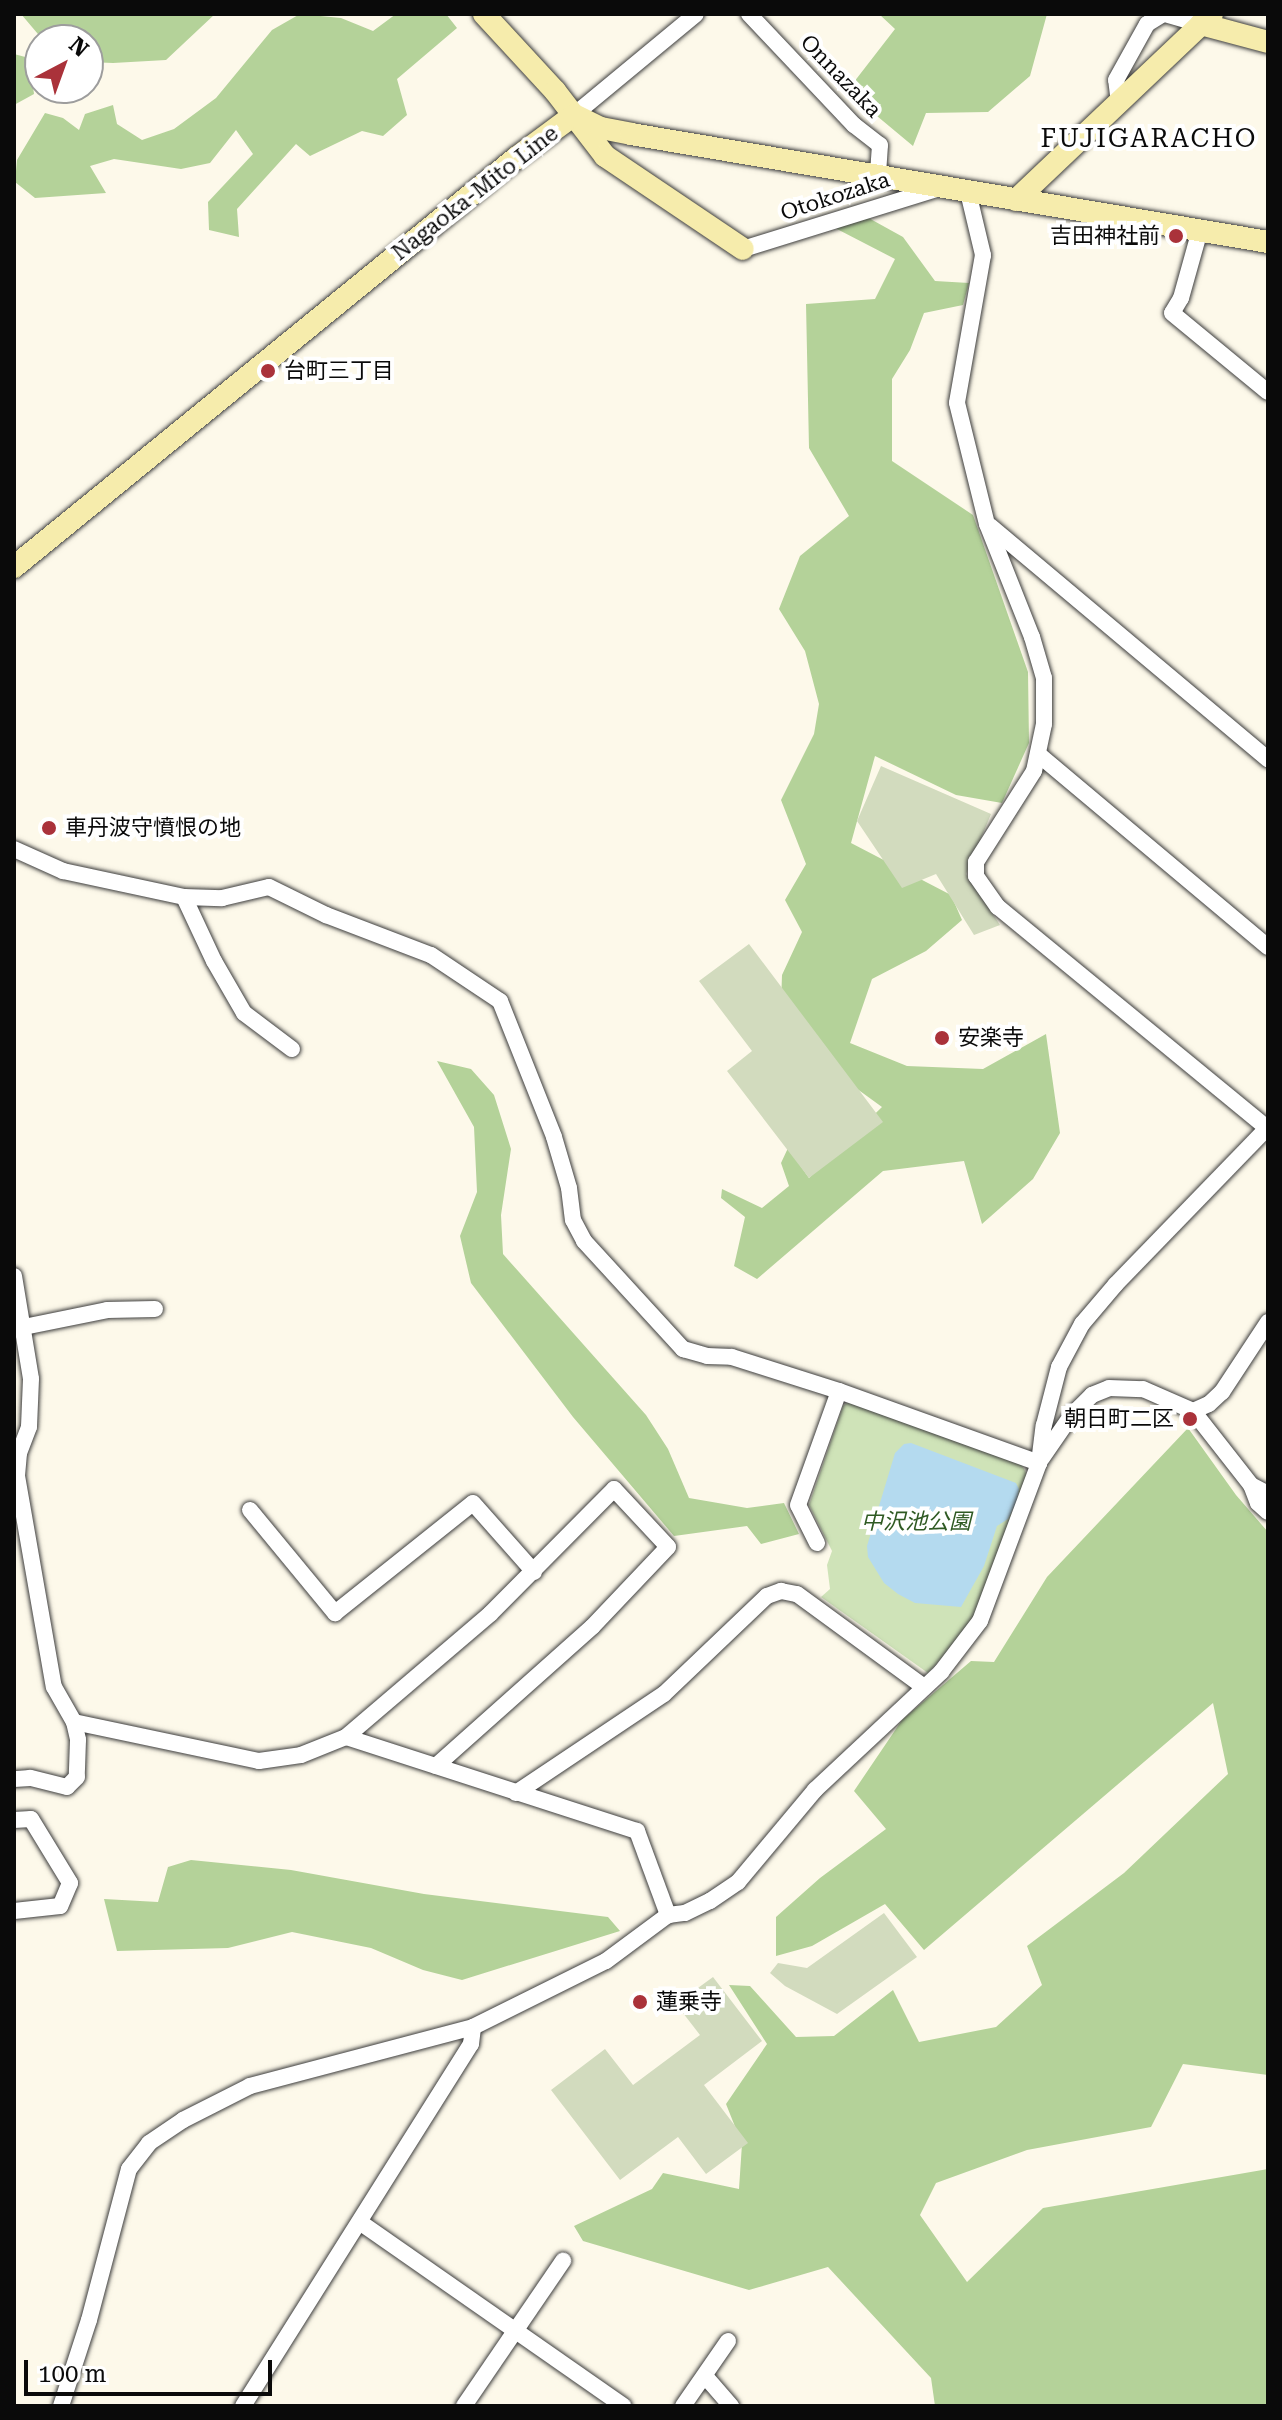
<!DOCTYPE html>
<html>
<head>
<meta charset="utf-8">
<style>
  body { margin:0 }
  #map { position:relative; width:1282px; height:2420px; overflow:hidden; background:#fdf9ea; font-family:"Roboto Serif","Noto Sans JP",serif }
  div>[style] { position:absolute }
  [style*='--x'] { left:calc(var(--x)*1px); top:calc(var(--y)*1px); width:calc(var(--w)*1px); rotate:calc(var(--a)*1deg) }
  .green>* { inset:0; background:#cfe3b8 }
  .forest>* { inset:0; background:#b4d299 }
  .cemetery>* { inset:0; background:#d2dbbe }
  .water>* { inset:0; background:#b4daef }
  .roads { filter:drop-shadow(0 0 2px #3d3d3d) drop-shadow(0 0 2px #3d3d3d) }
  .street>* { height:16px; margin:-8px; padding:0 8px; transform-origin:8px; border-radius:8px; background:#fff }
  .secondary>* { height:22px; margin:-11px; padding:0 11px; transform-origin:11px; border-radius:11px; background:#f6ecac }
  .dots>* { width:22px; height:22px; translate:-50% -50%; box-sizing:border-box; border:4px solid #fff; border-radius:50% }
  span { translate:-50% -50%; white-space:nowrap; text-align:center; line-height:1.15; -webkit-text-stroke:8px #fff; paint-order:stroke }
  .street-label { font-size:22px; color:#0a0a0a }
  .poi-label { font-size:22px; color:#0a0a0a }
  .right { translate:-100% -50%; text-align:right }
  .left { translate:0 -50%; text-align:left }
  .park-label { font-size:22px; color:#2f5a23; font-style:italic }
  .quarter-label { font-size:26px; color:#0a0a0a; letter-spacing:2px }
  .frame { position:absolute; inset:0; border:16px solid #0a0a0a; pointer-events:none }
  .north { position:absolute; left:24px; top:24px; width:80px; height:80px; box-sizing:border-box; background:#fff; border:2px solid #9d9d9d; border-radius:50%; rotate:41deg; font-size:22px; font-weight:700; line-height:32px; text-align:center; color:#0a0a0a }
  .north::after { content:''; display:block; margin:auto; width:28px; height:36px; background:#aa323a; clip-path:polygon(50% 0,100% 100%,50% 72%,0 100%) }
  .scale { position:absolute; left:24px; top:2360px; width:248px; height:36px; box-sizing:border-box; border:4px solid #0a0a0a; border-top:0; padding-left:10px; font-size:24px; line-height:28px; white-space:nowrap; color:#0a0a0a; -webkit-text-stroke:6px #fff; paint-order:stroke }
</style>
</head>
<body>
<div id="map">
  <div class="green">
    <i style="clip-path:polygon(851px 1400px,1022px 1465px,1028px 1477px,974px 1615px,955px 1643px,928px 1673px,821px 1597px,830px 1589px,827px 1565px,832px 1551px,809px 1505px,843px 1406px)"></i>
  </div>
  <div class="forest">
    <i style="clip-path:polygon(21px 14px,215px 14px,166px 60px,113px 63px,88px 62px,88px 40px,43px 40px)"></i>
    <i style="clip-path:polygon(300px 14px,341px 18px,373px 31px,396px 14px,446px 14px,457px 28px,397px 79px,407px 115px,383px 136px,362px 131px,310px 156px,296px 144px,237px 209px,239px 237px,209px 230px,208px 202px,253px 154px,236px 130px,210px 163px,181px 169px,114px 159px,90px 166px,106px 193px,35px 198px,15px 182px,17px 160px,45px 113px,63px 118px,79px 130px,85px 114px,113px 105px,117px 124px,142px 140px,174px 129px,216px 98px,272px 30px)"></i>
    <i style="clip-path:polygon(879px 14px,1047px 14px,1030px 76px,988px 112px,926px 113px,913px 146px,847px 91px,895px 29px)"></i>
    <i style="clip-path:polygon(14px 54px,29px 58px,34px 94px,14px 105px)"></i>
    <i style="clip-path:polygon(865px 216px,903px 237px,935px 281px,969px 283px,963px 305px,924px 313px,910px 350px,892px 379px,892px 461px,973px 515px,1028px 672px,1029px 743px,1002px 803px,956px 795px,875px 756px,851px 843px,951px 895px,962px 920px,926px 951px,872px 979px,850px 1043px,907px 1066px,983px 1069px,1046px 1034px,1060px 1133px,1033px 1179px,982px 1224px,964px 1161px,883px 1171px,757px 1279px,734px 1266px,745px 1217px,721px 1198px,722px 1189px,762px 1208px,789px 1186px,781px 1163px,788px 1148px,809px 1178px,882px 1107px,780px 1033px,782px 975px,802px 932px,785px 900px,806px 864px,781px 800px,814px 734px,819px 704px,805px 651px,779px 609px,800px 556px,849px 516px,809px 448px,806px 304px,875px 299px,895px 259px,835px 228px)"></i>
    <i style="clip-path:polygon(437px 1061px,471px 1069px,494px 1095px,511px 1149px,501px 1215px,503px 1254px,646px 1415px,668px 1449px,689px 1498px,747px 1508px,784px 1503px,799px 1534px,761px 1544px,747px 1526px,674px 1536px,573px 1417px,471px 1283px,460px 1236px,477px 1192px,474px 1127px)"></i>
    <i style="clip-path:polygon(1188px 1428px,1236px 1495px,1268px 1532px,1268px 2075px,1183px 2064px,1151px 2127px,1027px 2150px,936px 2183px,920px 2215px,967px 2282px,1043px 2208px,1268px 2169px,1268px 2406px,935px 2406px,931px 2378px,828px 2267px,749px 2290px,583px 2241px,574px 2226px,652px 2189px,663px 2173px,739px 2189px,742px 2144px,726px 2104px,767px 2044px,729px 1985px,750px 1986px,796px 2037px,834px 2036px,893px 1990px,919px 2042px,996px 2027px,1042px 1985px,1027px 1946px,1124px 1873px,1228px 1774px,1213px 1703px,924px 1950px,885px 1904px,812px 1946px,776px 1956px,776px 1917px,820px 1878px,886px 1829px,854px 1791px,902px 1720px,971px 1661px,994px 1662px,1047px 1577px)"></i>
    <i style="clip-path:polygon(191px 1860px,291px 1870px,424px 1894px,608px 1917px,620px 1931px,462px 1980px,423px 1970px,371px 1948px,292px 1932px,228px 1948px,117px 1951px,104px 1899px,158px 1902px,168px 1867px)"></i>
  </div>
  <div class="cemetery">
    <i style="clip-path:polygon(881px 766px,991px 814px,966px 874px,1000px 925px,974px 935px,936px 874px,902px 888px,857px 821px)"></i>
    <i style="clip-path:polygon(749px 944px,883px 1122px,809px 1178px,727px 1071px,752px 1051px,699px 981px)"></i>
    <i style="clip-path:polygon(884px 1913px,917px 1957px,837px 2014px,785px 1986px,770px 1973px,778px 1963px,807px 1968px)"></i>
    <i style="clip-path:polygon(713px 1977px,762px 2041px,704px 2085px,748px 2143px,706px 2174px,678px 2137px,620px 2180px,551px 2090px,605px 2049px,633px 2085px,700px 2035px,676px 2004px)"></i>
  </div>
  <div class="water">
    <i style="clip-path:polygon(911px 1443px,1016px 1483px,1019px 1489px,1017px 1502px,1008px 1519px,997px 1526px,984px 1566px,961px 1607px,915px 1603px,898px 1594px,884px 1583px,868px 1557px,867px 1546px,895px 1453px,904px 1444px)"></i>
  </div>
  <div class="roads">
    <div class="street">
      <i style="--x:749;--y:14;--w:153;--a:46.6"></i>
      <i style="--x:854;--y:125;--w:33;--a:38"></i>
      <i style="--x:880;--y:145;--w:31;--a:94"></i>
      <i style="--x:1165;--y:14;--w:37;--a:16"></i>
      <i style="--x:1119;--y:103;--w:23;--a:-97"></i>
      <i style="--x:1116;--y:80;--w:64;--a:-61"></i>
      <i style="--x:1147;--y:24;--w:19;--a:-32"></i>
      <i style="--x:574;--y:115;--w:158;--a:-39.6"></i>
      <i style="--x:968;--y:192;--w:65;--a:76.6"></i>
      <i style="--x:983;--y:255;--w:150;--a:100"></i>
      <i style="--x:957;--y:403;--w:125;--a:76.1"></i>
      <i style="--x:987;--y:524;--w:122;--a:68.3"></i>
      <i style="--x:1032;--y:637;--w:43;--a:73.7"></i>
      <i style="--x:1044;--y:678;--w:46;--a:90"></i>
      <i style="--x:1044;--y:724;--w:48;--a:102"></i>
      <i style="--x:1034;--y:771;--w:108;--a:122.5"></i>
      <i style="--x:976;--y:862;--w:14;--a:90"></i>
      <i style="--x:976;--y:876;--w:38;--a:55"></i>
      <i style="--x:998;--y:907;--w:348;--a:39.4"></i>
      <i style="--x:1200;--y:230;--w:71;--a:105.6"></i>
      <i style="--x:1181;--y:298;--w:17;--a:121"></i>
      <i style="--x:1172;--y:313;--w:124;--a:39.5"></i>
      <i style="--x:743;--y:249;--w:203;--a:-17.2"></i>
      <i style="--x:990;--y:526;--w:363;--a:40"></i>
      <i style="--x:1038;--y:754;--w:300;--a:40"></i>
      <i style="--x:14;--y:849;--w:54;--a:24.2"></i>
      <i style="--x:63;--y:871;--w:124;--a:12.1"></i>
      <i style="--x:184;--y:897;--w:38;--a:2"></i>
      <i style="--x:222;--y:898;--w:48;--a:-13.2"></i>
      <i style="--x:269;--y:887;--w:64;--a:26.2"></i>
      <i style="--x:326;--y:915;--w:112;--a:20.9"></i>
      <i style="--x:431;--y:955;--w:83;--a:33.7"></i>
      <i style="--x:500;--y:1001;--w:146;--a:68.3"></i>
      <i style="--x:554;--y:1137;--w:53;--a:73.6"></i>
      <i style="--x:569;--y:1188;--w:32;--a:83"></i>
      <i style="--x:573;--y:1220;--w:24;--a:62"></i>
      <i style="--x:584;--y:1241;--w:147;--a:47.5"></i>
      <i style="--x:683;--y:1349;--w:25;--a:16"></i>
      <i style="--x:707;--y:1356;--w:25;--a:2"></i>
      <i style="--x:732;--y:1357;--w:112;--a:17.6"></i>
      <i style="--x:839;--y:1391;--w:213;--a:19.8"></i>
      <i style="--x:184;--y:897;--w:71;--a:64.9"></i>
      <i style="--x:214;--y:961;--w:60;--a:60"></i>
      <i style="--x:244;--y:1013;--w:60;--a:36.9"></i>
      <i style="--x:14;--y:1276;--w:104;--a:80.6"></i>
      <i style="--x:31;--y:1379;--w:48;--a:92.4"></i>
      <i style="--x:29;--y:1427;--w:28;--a:111"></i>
      <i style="--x:19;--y:1453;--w:23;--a:95"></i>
      <i style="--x:17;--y:1476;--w:214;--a:80.1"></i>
      <i style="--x:54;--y:1687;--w:40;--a:60.3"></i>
      <i style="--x:74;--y:1722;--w:18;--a:77"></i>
      <i style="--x:78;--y:1740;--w:37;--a:92"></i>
      <i style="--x:77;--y:1777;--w:14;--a:135"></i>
      <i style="--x:67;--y:1787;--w:38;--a:-166"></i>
      <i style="--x:30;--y:1778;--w:16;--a:176"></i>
      <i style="--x:14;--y:1329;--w:95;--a:-11.5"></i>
      <i style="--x:107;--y:1310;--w:48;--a:-1.2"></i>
      <i style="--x:1193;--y:1411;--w:17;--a:-24"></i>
      <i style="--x:1209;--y:1404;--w:18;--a:-43"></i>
      <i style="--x:1222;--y:1392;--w:84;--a:-56.7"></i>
      <i style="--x:1042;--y:1458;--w:51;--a:-55.4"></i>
      <i style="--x:1071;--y:1416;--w:30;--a:-45"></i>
      <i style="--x:1092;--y:1395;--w:18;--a:-22"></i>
      <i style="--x:1109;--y:1388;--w:34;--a:2"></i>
      <i style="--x:1143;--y:1389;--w:55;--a:23.7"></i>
      <i style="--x:1193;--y:1411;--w:94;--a:51.9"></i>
      <i style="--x:1251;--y:1485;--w:19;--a:28"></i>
      <i style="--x:1251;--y:1485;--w:19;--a:69"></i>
      <i style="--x:1258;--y:1503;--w:13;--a:42"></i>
      <i style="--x:250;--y:1510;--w:134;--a:50.5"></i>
      <i style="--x:335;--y:1613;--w:176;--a:-38.6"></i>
      <i style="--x:473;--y:1503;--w:92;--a:48.5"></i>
      <i style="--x:817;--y:1543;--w:42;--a:-116.6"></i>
      <i style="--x:798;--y:1505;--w:121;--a:-70.2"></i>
      <i style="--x:74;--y:1722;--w:189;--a:11.9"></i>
      <i style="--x:259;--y:1761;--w:42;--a:-8.1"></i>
      <i style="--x:301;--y:1755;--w:48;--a:-21.8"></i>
      <i style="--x:346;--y:1737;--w:189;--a:-40.5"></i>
      <i style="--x:490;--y:1614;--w:176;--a:-45.2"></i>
      <i style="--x:614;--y:1489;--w:79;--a:47"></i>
      <i style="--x:668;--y:1547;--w:110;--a:133.5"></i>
      <i style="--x:592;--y:1627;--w:209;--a:138.3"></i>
      <i style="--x:346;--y:1737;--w:306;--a:17.9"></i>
      <i style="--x:637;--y:1831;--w:90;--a:69.7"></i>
      <i style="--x:516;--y:1793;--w:178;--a:-33.8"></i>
      <i style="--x:664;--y:1694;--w:142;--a:-43.6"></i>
      <i style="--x:767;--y:1596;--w:15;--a:-20"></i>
      <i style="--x:781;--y:1591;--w:16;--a:11"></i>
      <i style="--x:797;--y:1594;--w:157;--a:36.2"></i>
      <i style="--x:14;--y:1820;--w:17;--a:-3"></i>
      <i style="--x:31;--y:1819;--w:75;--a:58.6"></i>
      <i style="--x:70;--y:1883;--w:25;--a:113"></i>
      <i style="--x:60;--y:1906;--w:46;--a:173.8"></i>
      <i style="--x:361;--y:2223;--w:320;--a:34.9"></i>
      <i style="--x:705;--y:2376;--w:40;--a:49"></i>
      <i style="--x:61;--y:2406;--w:90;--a:-72"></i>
      <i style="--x:89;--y:2320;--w:156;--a:-75.2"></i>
      <i style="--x:129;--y:2169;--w:33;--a:-52"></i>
      <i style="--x:149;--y:2143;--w:41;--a:-34.1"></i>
      <i style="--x:183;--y:2120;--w:75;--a:-26.9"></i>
      <i style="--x:250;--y:2086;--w:231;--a:-14.8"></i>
      <i style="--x:473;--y:2027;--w:148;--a:-26.4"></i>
      <i style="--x:606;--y:1961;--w:77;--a:-36.6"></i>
      <i style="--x:668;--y:1915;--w:17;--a:-7"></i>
      <i style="--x:685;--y:1913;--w:28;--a:-26"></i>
      <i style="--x:710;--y:1901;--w:34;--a:-34"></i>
      <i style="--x:738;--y:1882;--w:120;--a:-50.1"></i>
      <i style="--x:815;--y:1790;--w:173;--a:-43.1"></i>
      <i style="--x:941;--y:1672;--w:64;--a:-52.6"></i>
      <i style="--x:980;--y:1621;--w:169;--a:-69.5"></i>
      <i style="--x:1039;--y:1463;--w:38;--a:-83"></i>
      <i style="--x:1044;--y:1425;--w:60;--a:-75.5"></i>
      <i style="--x:1059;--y:1367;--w:49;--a:-61.9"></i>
      <i style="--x:1082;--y:1324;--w:52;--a:-49.6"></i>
      <i style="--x:1116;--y:1284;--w:219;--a:-45.9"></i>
      <i style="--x:243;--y:2406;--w:428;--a:-57.8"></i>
      <i style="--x:471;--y:2044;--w:17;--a:-83"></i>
      <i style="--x:464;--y:2406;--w:176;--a:-55.7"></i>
      <i style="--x:683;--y:2406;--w:79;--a:-55.3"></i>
    </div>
    <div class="secondary">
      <i style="--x:484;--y:14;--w:105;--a:47.3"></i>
      <i style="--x:555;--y:91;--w:82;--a:52.4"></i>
      <i style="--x:605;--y:156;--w:166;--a:34"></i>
      <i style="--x:1201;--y:24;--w:69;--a:15"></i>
      <i style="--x:1016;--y:200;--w:270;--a:-43.5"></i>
      <i style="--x:14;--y:567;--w:648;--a:-39.17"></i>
      <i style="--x:516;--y:158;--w:72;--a:-36.6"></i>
      <i style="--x:574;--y:115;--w:30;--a:26"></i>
      <i style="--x:601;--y:128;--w:31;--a:11"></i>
      <i style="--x:631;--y:134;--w:646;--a:9.62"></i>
    </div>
  </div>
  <div class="dots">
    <i style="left:1176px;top:236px;background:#aa323a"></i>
    <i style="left:268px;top:371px;background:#aa323a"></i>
    <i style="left:49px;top:828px;background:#aa323a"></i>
    <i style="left:942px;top:1038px;background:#aa323a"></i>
    <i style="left:1190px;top:1419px;background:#aa323a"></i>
    <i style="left:640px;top:2002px;background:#aa323a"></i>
  </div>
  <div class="street-label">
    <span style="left:841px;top:76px;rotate:46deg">Onnazaka</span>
    <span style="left:475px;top:193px;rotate:-38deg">Nagaoka-Mito Line</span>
    <span style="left:835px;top:196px;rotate:-18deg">Otokozaka</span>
  </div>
  <div class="poi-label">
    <span class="right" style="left:1160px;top:236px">吉田神社前</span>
    <span class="left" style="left:284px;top:371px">台町三丁目</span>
    <span class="left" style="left:65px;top:828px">車丹波守憤恨の地</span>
    <span class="left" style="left:958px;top:1038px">安楽寺</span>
    <span class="right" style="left:1174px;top:1419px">朝日町二区</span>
    <span class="left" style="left:656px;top:2002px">蓮乗寺</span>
  </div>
  <div class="park-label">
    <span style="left:916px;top:1522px">中沢池公園</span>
  </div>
  <div class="quarter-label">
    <span style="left:1149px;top:139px">FUJIGARACHO</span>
  </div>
  <div class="frame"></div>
  <div class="north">N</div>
  <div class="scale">100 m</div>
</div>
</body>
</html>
